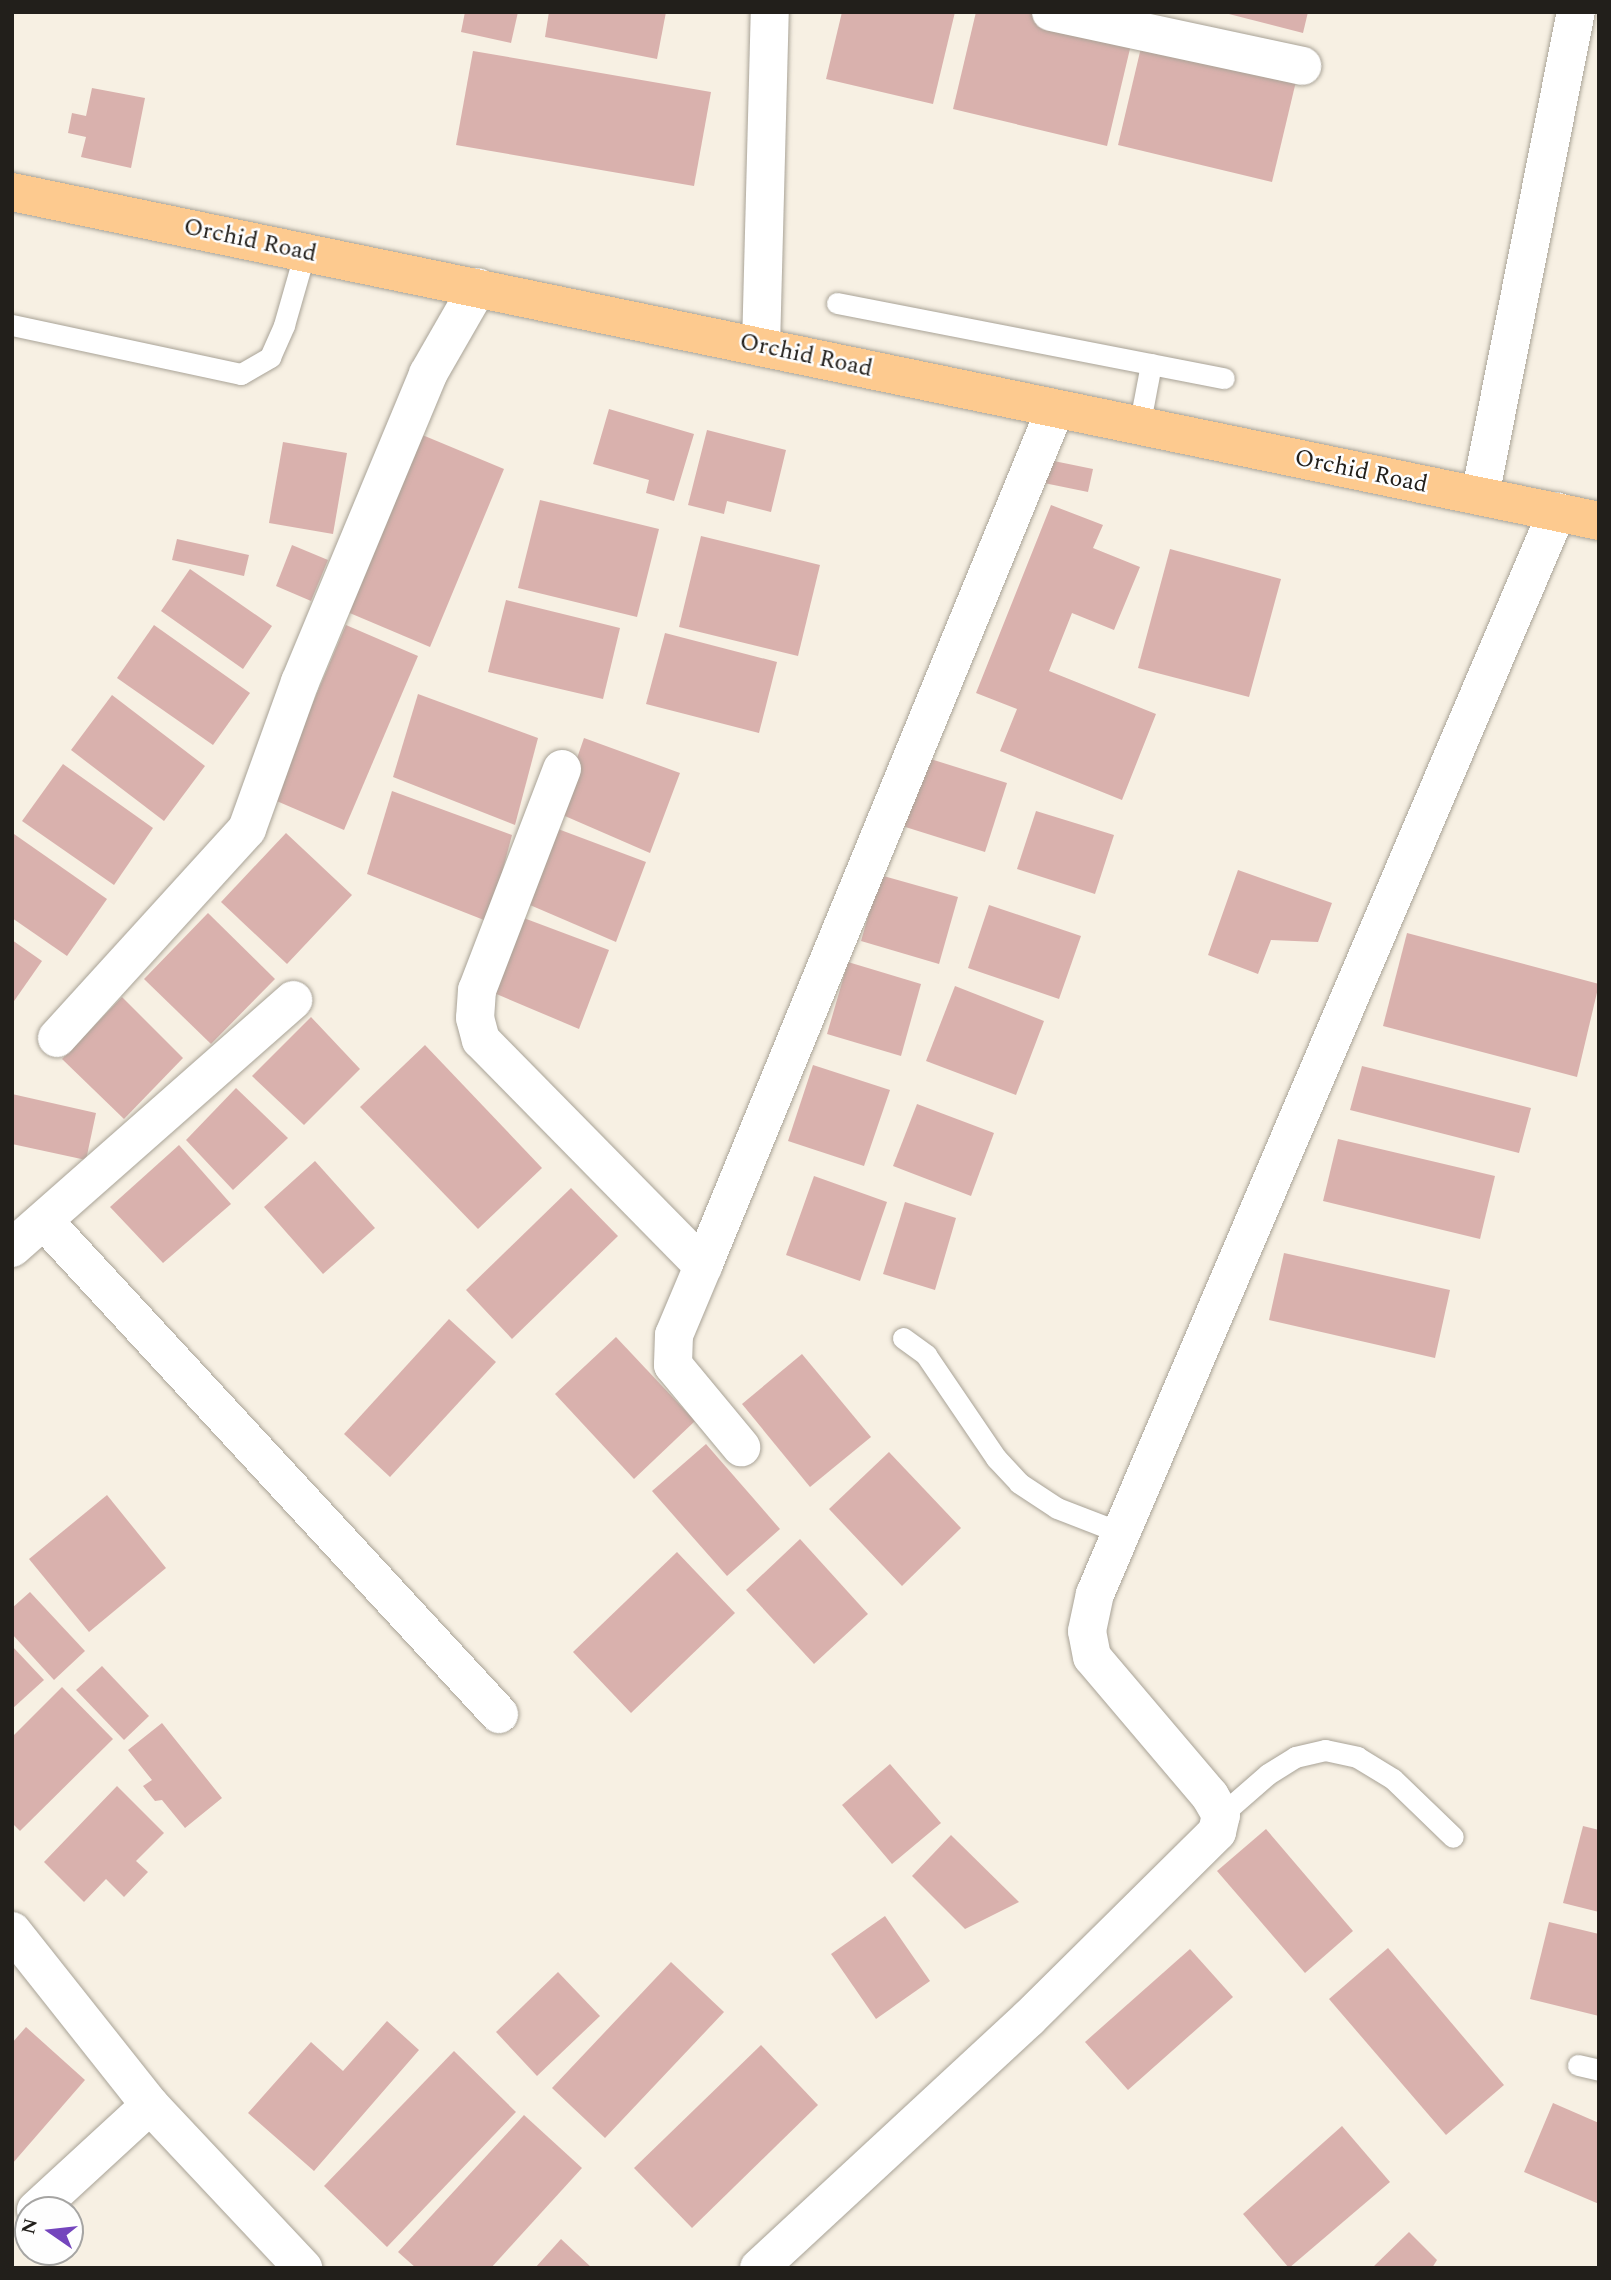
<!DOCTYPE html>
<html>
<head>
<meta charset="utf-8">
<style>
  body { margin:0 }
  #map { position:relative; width:1611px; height:2280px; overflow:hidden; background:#f7f0e3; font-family:Spectral,serif }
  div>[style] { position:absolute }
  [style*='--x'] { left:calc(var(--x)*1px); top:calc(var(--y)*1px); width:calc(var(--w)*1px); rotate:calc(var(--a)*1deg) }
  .building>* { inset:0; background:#d9b1ad }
  .roads { filter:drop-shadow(0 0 2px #a9a397) drop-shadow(0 0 2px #a9a397) }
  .service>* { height:21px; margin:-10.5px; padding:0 10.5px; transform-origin:10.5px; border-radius:10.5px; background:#fff }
  .minor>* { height:38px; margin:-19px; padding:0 19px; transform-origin:19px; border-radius:19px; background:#fff }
  .primary>* { height:38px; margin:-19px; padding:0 19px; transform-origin:19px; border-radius:19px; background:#fdca8f }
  span { translate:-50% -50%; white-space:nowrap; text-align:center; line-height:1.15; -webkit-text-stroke:5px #fefefe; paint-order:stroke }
  .street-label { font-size:24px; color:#221f1b }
  .frame { position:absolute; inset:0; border:14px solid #221f1b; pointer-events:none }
  .north { position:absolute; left:14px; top:2196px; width:70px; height:70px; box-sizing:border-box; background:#fefefe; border:2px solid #a6a5a3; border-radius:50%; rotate:284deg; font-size:19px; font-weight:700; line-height:28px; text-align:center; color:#221f1b }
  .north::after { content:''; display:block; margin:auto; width:24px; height:32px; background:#7445bd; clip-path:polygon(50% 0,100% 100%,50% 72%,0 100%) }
</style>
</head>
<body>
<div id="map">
  <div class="building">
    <i style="clip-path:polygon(465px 12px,518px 12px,511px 43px,461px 32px)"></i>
    <i style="clip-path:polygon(549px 12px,666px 12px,657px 59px,545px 37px)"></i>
    <i style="clip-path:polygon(842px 12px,955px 12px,933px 104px,826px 79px)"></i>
    <i style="clip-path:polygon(976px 12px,1033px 12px,1133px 36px,1107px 146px,953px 109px)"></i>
    <i style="clip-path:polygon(1221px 12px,1308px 12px,1303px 33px)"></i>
    <i style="clip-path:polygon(1144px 35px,1298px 73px,1272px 182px,1118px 145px)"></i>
    <i style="clip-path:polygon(473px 51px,711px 92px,694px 186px,456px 145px)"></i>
    <i style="clip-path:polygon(92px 88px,145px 98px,131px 168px,81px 157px,86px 137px,68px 133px,72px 113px,86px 116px)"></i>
    <i style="clip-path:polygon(609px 409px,694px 434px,674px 501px,646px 493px,649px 480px,593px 464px)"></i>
    <i style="clip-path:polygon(707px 430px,786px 450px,771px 512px,727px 501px,724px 514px,688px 505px)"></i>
    <i style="clip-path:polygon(420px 434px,504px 469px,430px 647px,345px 611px)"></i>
    <i style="clip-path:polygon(283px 442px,347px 453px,333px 534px,269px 523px)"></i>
    <i style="clip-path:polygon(1049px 460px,1093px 469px,1088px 492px,1044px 483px)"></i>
    <i style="clip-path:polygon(540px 500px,659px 529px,637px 617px,518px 588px)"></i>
    <i style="clip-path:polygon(1051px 505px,1103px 525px,1093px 548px,1140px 567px,1114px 630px,1072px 613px,1049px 671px,1156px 714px,1122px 800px,1000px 751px,1017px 709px,976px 693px)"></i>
    <i style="clip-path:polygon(701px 536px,820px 565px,798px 656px,679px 627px)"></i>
    <i style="clip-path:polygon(177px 539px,249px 555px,244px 576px,172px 560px)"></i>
    <i style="clip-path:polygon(292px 545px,328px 560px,311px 601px,276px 586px)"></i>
    <i style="clip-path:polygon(1170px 549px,1281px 579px,1249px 697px,1138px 668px)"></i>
    <i style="clip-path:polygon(190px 569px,272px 626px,243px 669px,161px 611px)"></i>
    <i style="clip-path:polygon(506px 600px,620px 628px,603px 699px,488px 672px)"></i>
    <i style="clip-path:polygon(154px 625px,250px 693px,213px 745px,117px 678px)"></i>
    <i style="clip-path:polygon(346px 625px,418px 656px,344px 830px,272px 799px)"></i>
    <i style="clip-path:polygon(665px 633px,777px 662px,759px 733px,646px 704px)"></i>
    <i style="clip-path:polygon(418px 694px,538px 738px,515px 825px,393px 777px)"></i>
    <i style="clip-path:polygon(112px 695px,205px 766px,164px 821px,71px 750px)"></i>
    <i style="clip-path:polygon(584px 738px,680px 773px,650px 853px,558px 813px)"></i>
    <i style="clip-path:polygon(921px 756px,1007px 783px,985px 852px,899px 825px)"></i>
    <i style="clip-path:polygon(63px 764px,153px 828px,114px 885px,22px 821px)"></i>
    <i style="clip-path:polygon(392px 791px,512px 835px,489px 922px,367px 874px)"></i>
    <i style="clip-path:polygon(1036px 811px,1114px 835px,1095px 894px,1017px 869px)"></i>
    <i style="clip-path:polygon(550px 826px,646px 862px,616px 942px,523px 902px)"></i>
    <i style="clip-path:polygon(286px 833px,352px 895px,287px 964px,221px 902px)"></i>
    <i style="clip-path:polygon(14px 834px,107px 899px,67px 956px,12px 918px)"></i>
    <i style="clip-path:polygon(1238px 870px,1332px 903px,1318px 942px,1271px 940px,1258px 974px,1208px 955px)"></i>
    <i style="clip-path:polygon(880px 875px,958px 897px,939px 964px,861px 941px)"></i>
    <i style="clip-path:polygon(989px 905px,1081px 936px,1059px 999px,968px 968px)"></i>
    <i style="clip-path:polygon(208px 913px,275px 979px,211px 1044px,144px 979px)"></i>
    <i style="clip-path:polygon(513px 914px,609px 950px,579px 1029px,487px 990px)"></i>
    <i style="clip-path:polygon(1407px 933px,1599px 984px,1577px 1077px,1383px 1026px)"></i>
    <i style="clip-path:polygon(12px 940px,42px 961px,12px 1004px)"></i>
    <i style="clip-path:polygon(848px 962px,921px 984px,901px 1056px,827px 1034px)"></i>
    <i style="clip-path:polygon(955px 986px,1044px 1021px,1016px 1095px,926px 1061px)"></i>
    <i style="clip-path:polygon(122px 997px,183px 1058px,124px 1119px,62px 1059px)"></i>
    <i style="clip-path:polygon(311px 1017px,360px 1069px,304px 1125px,252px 1076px)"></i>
    <i style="clip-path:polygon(425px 1045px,542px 1168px,478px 1229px,360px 1107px)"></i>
    <i style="clip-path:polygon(813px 1065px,890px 1090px,864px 1166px,788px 1141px)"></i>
    <i style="clip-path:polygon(1362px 1066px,1531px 1108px,1519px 1153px,1350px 1110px)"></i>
    <i style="clip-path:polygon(236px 1088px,288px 1138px,233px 1190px,186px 1140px)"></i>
    <i style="clip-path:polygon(12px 1094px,96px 1113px,86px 1160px,12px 1144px)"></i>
    <i style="clip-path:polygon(917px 1104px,994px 1133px,971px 1196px,893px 1166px)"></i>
    <i style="clip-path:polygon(1338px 1139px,1495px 1176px,1480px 1239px,1323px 1201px)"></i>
    <i style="clip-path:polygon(179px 1145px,231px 1204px,163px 1263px,110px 1207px)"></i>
    <i style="clip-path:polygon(315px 1161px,375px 1228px,323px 1274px,264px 1207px)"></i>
    <i style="clip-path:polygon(814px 1176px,887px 1202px,860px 1281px,786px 1255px)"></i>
    <i style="clip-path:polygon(571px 1188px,618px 1236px,512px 1339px,466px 1290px)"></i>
    <i style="clip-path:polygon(905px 1202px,956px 1218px,935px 1290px,883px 1274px)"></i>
    <i style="clip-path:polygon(1284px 1253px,1450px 1290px,1435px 1358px,1269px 1320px)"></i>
    <i style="clip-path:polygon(449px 1319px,496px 1362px,390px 1477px,344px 1434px)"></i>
    <i style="clip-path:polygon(616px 1337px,695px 1421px,634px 1479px,555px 1394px)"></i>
    <i style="clip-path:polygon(802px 1354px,871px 1437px,810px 1487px,742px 1404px)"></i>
    <i style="clip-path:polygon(706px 1444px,780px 1529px,727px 1576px,652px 1491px)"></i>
    <i style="clip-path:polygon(889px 1452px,961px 1528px,902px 1586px,829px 1509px)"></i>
    <i style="clip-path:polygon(107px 1495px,166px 1568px,89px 1632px,29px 1559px)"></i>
    <i style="clip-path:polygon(800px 1539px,868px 1614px,814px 1664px,746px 1590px)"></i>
    <i style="clip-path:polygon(677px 1552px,735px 1613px,631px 1713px,573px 1652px)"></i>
    <i style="clip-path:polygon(30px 1592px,85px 1651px,54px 1680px,12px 1634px,12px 1608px)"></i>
    <i style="clip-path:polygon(12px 1646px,44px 1680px,12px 1709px)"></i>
    <i style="clip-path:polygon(102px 1666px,149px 1716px,124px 1740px,76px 1690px)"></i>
    <i style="clip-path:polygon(62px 1687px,113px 1739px,20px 1831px,12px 1823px,12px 1737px)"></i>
    <i style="clip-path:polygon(162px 1723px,222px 1798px,185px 1828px,162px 1800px,155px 1801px,143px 1786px,152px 1780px,128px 1750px)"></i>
    <i style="clip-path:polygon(890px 1764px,941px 1823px,892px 1864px,842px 1805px)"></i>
    <i style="clip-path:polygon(117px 1786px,164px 1833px,136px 1861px,148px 1872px,124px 1897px,106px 1879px,84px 1902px,44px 1862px)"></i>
    <i style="clip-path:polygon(1583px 1826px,1599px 1830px,1599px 1912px,1563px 1903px)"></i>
    <i style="clip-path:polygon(1266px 1829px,1353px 1931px,1305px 1973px,1217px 1871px)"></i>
    <i style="clip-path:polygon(951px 1835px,1019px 1902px,965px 1929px,912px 1876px)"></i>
    <i style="clip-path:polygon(885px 1916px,930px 1981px,876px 2019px,831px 1954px)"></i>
    <i style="clip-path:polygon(1549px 1922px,1599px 1934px,1599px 2016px,1530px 1999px)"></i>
    <i style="clip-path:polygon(1388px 1948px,1504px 2085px,1446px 2135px,1329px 1999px)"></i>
    <i style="clip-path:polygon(1190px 1949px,1233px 1997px,1128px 2090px,1085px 2042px)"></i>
    <i style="clip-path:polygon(671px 1962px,724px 2012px,605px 2138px,552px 2088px)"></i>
    <i style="clip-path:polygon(558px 1972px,600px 2016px,537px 2076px,496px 2032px)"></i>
    <i style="clip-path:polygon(387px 2021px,419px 2050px,314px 2171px,248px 2113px,311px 2042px,343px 2071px)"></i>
    <i style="clip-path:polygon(26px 2027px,85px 2080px,12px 2164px,12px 2043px)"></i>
    <i style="clip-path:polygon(761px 2045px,818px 2105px,692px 2228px,634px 2168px)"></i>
    <i style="clip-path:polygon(454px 2051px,516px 2112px,387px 2247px,324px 2186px)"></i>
    <i style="clip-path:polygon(1553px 2103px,1599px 2123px,1599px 2204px,1524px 2172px)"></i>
    <i style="clip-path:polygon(524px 2115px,582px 2168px,491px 2268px,416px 2268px,398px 2252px)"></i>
    <i style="clip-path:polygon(1342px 2126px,1390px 2182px,1289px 2268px,1243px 2214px)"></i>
    <i style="clip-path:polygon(1409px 2232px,1437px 2260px,1432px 2268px,1372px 2268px)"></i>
    <i style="clip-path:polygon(561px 2239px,592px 2268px,535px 2268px)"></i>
  </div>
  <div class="roads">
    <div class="service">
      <i style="--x:837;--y:303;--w:394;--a:11"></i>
      <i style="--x:12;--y:325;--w:234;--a:12.1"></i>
      <i style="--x:241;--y:374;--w:34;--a:-30"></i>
      <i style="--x:270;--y:357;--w:35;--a:-66"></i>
      <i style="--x:284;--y:325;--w:76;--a:-74"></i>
      <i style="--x:1139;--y:427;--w:64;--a:-79.2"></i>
      <i style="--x:903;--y:1338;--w:29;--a:36"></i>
      <i style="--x:926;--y:1355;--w:125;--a:55.8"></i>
      <i style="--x:996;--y:1458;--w:34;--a:47"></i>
      <i style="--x:1019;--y:1483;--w:45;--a:33.3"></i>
      <i style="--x:1057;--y:1508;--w:66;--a:21.2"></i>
      <i style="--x:1221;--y:1815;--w:62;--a:-41.1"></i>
      <i style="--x:1268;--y:1774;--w:32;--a:-32"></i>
      <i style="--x:1295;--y:1757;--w:31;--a:-13"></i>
      <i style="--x:1325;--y:1750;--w:33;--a:12"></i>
      <i style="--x:1357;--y:1757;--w:42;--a:31.4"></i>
      <i style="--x:1393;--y:1779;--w:83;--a:44"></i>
      <i style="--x:1578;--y:2065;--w:22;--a:13"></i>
    </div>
    <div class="minor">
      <i style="--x:1051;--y:12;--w:257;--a:12.1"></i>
      <i style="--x:761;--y:347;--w:335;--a:-88.5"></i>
      <i style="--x:1480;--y:496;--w:493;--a:-78.8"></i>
      <i style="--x:562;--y:769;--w:237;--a:111"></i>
      <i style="--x:477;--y:990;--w:28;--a:94"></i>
      <i style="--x:475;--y:1018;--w:23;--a:75"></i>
      <i style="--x:481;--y:1040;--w:317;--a:45.5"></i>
      <i style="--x:703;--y:1266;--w:926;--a:-67.65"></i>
      <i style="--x:57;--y:1038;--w:282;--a:-47.7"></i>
      <i style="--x:247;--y:829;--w:156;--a:-70.2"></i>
      <i style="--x:300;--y:682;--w:334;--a:-67.4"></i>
      <i style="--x:428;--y:374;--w:100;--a:-60.1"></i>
      <i style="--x:44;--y:1221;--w:671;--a:47.3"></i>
      <i style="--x:12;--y:1248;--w:375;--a:-41.4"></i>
      <i style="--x:703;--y:1266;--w:75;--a:112.8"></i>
      <i style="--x:674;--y:1335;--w:30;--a:92"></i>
      <i style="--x:673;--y:1365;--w:107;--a:50.3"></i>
      <i style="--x:12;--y:1931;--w:222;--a:51.6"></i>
      <i style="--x:150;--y:2105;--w:224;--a:46.8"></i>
      <i style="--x:36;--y:2210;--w:155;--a:-42.6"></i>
      <i style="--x:759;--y:2268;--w:367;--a:-42.8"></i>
      <i style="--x:1028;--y:2019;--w:266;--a:-44.7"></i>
      <i style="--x:1217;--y:1832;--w:17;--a:-77"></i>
      <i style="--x:1221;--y:1815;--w:22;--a:-120"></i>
      <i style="--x:1210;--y:1796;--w:182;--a:-130.3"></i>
      <i style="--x:1092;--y:1657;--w:26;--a:-101"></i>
      <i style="--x:1087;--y:1631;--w:38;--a:-78"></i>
      <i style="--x:1095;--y:1594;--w:1177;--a:-66.88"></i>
    </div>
    <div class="primary">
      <i style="--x:12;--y:192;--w:1621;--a:11.71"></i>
    </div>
  </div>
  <div class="street-label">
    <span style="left:250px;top:241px;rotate:12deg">Orchid Road</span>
    <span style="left:806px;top:356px;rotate:12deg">Orchid Road</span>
    <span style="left:1361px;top:472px;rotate:12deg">Orchid Road</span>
  </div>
  <div class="frame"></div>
  <div class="north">N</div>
</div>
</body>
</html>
